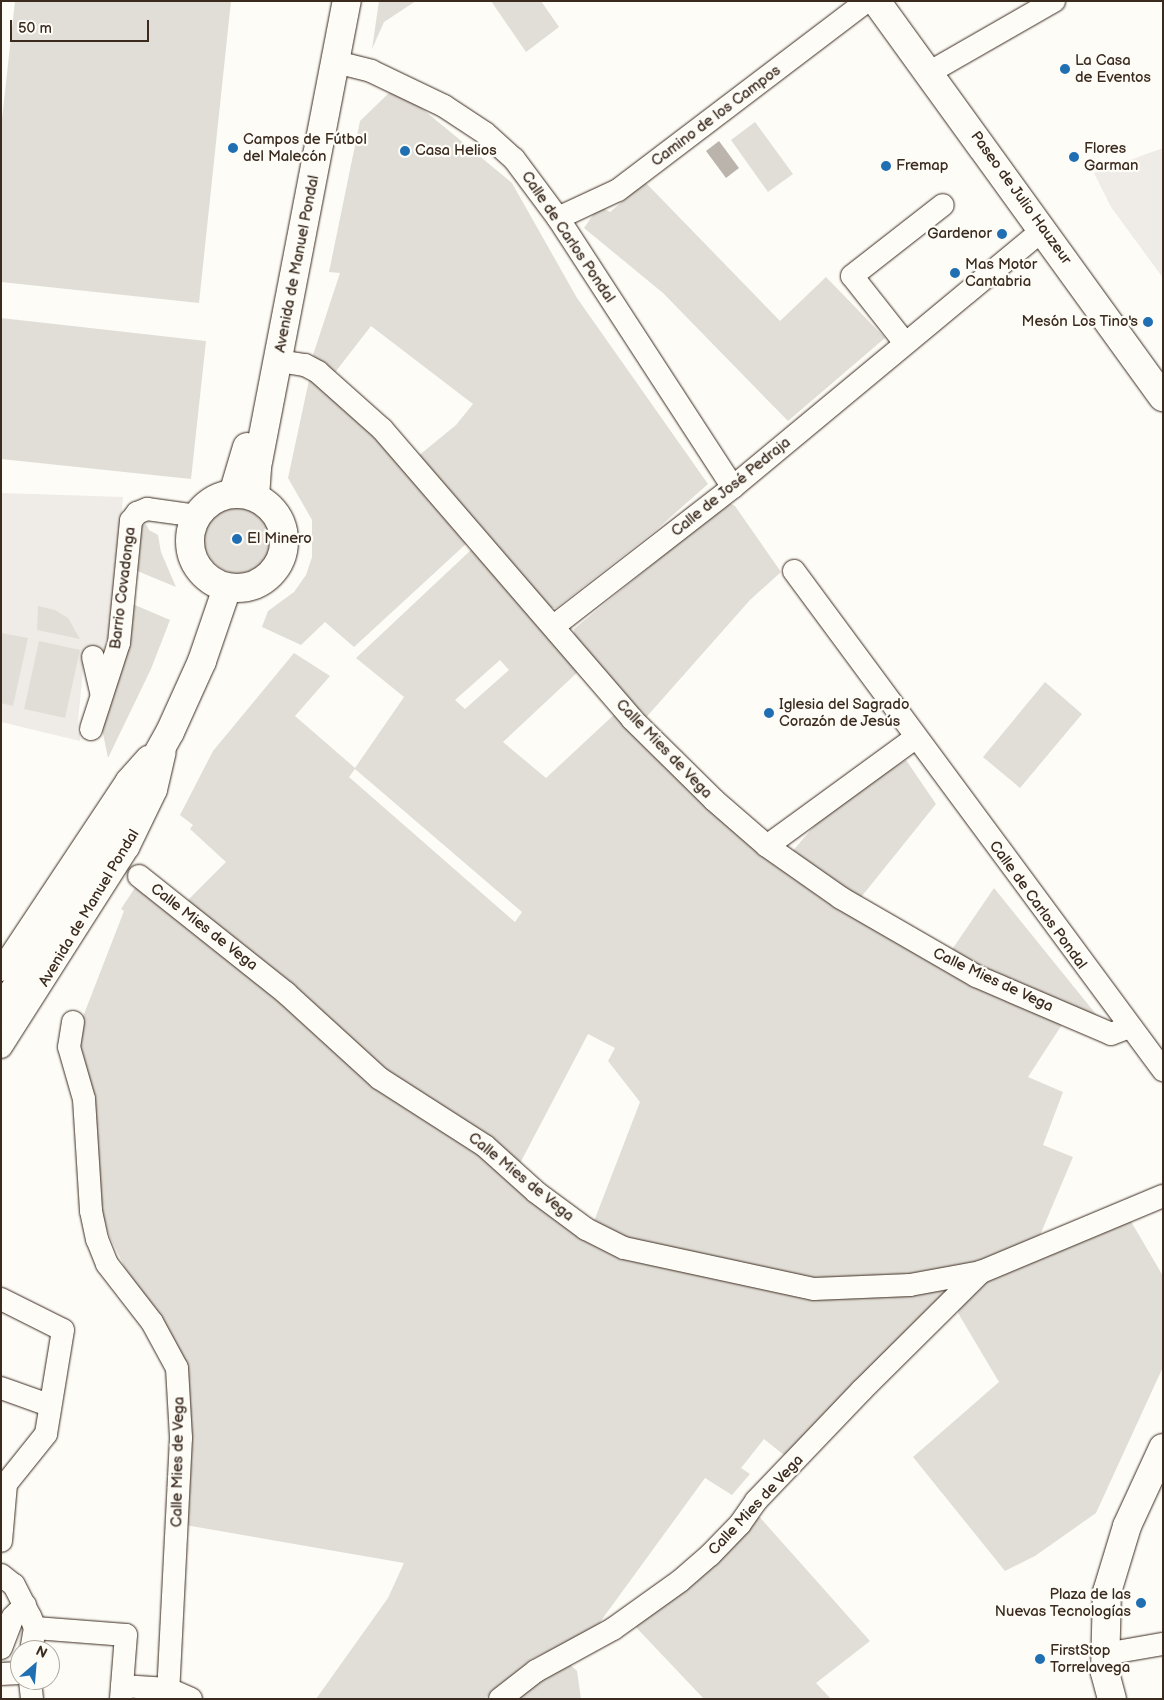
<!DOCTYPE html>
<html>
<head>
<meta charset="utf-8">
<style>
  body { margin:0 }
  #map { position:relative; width:1164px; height:1700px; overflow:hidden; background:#fdfcf7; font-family:"Balsamiq Sans",sans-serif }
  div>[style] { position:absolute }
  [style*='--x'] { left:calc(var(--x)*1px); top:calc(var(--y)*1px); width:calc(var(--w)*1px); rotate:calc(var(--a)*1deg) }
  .built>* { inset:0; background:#efece7 }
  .green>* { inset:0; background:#e1ded7 }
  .round { border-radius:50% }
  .water>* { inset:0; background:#bbb4ad }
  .roads { filter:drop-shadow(0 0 1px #3b2a1e) drop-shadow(0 0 1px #3b2a1e) }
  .minor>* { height:22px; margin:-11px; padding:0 11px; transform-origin:11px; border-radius:11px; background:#fdfcf7 }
  .major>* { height:28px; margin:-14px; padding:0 14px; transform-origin:14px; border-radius:14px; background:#fdfcf7 }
  .major>.ring { margin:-14px; padding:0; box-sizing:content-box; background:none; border:28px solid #fdfcf7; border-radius:50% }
  .highway>* { height:28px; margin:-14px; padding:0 14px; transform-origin:14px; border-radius:14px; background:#fdfcf7 }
  .dots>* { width:14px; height:14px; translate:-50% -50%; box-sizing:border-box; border:2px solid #fdfcf7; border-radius:50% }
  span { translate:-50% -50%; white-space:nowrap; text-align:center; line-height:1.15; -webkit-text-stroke:4.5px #fdfcf7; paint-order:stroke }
  .poi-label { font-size:15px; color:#3b2a1e }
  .left { translate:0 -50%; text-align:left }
  .right { translate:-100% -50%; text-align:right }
  .street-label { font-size:15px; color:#3b2a1e }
  .frame { position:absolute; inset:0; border:2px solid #3b2a1e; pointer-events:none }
  .north { position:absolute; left:10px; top:1640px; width:50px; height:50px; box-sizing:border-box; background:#fdfcf7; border:1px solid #afa8a0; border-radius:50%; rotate:27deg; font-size:14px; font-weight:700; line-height:20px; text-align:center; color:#3b2a1e }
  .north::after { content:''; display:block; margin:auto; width:18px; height:22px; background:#1f6fb2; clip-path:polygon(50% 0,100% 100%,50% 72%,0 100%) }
  .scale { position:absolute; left:10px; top:20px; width:139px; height:22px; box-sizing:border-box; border:2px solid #3b2a1e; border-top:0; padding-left:6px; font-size:15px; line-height:18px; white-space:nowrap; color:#3b2a1e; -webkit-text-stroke:4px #fdfcf7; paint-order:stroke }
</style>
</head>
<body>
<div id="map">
  <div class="built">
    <i style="clip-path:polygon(1163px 148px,1163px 278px,1111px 207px,1094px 173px)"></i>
    <i style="clip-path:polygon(1px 493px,123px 497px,113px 626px,102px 654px,84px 659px,77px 732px,80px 733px,80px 741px,1px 722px)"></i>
  </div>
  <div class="green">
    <i style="clip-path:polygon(15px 1px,231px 1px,199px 303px,1px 282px,1px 128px)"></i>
    <i style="clip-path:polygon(379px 1px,416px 1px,384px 22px,372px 49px)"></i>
    <i style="clip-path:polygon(491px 1px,541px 1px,559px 27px,526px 52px)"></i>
    <i style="clip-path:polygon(391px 91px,408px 97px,512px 183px,577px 298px,708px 484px,656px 530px,556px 608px,545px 608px,417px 457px,456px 425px,473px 404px,371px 326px,333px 375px,313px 355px,340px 273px,329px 272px,360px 121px)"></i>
    <i style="clip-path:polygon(755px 122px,793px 174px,768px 192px,731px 140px)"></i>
    <i style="clip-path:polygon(645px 182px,780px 321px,826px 277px,885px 338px,788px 421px,663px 293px,584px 228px,599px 206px,610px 212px)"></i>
    <i style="clip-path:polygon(1px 318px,206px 341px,191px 479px,1px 459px)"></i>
    <i style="clip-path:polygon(309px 380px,326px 381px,467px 543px,354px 647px,325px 622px,301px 645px,262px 627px,268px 611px,294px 592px,306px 575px,312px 557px,312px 520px,288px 478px)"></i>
    <i style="clip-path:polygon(728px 502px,735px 506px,781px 572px,750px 600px,642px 722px,574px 637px,574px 629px)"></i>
    <i class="round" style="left:204px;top:505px;width:68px;height:68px"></i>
    <i style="clip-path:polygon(146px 524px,149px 530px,158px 535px,161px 552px,176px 587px,130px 568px,141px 527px)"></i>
    <i style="clip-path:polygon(evenodd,472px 549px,581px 669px,503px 742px,546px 778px,618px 711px,732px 825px,1065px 1020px,1028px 1077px,1063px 1092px,1043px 1145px,1073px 1157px,1038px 1240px,948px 1272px,789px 1279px,591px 1229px,640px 1102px,608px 1061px,615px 1048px,588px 1034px,517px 1169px,385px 1076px,182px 906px,226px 862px,190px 829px,193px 825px,180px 815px,213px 751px,294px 653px,330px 676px,295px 716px,355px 768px,404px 697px,356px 658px,472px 549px,500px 660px,509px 670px,465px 709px,455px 700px,500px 660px,472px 549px,355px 769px,522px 912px,515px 922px,349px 777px,355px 769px)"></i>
    <i style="clip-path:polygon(128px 602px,170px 620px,151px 669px,108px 758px,101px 724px)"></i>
    <i style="clip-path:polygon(38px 606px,55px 610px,68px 618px,80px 639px,37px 630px)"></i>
    <i style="clip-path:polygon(1px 633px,28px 638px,13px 706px,1px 703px)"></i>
    <i style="clip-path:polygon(39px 641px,80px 650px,65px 718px,24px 709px)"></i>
    <i style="clip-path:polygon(1045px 682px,1082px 714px,1020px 788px,983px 757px)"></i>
    <i style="clip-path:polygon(906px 760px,936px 804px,858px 901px,791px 853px,832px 805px)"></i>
    <i style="clip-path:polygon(140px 880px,513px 1179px,673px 1269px,944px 1287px,946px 1292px,790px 1460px,764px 1439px,741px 1468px,750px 1474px,732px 1495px,705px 1478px,595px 1629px,532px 1659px,484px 1699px,316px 1699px,388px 1598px,404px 1563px,185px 1525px,161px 1318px,125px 1268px,109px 1235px,98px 1200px,78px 1062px,79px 1027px,124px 911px,121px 909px)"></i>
    <i style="clip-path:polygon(994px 888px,1099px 1018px,949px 954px)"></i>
    <i style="clip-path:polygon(1126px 1213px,1163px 1276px,1163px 1367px,1096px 1513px,1035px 1556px,1005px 1571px,913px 1457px,999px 1382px,958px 1313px,960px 1306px,971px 1289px)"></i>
    <i style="clip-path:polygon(756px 1513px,870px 1641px,816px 1683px,831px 1699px,704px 1699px,631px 1622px)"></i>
    <i style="clip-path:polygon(567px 1662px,577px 1671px,581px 1699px,513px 1699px)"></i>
  </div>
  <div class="water">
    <i style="clip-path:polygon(719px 141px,739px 168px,726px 178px,706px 151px)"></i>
  </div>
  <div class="roads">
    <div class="minor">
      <i style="--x:336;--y:62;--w:36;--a:14"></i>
      <i style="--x:371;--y:71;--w:81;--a:25.6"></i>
      <i style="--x:444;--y:106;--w:49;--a:33.4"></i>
      <i style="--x:485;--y:133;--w:39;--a:42"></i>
      <i style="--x:514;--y:159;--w:74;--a:53.3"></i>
      <i style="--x:558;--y:218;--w:321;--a:57"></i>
      <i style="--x:930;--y:72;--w:143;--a:-29.8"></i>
      <i style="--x:558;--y:218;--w:66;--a:-25"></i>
      <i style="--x:618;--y:190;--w:313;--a:-37.2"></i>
      <i style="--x:905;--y:343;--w:85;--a:-128.3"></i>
      <i style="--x:852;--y:276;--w:115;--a:-38"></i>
      <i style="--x:279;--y:361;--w:26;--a:9"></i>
      <i style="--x:305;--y:365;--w:15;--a:28"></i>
      <i style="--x:318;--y:372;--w:86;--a:41.7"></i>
      <i style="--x:382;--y:429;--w:383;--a:49.2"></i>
      <i style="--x:632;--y:719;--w:115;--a:44.6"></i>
      <i style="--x:714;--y:800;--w:70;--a:41"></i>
      <i style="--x:767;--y:846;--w:90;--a:35.1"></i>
      <i style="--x:841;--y:898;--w:156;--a:30"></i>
      <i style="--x:976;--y:976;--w:147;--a:23.2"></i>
      <i style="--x:1111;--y:1034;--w:19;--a:-21"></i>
      <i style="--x:794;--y:571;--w:621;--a:53.52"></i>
      <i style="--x:554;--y:626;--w:227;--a:-37.8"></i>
      <i style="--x:733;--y:487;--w:404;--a:-39.7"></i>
      <i style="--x:93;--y:657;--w:37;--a:77"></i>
      <i style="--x:91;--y:729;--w:90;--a:-72"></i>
      <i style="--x:119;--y:643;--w:123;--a:-84.4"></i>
      <i style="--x:131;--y:521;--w:10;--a:-53"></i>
      <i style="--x:137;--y:513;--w:11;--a:-22"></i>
      <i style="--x:147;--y:509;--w:50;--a:8"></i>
      <i style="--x:767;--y:846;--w:183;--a:-36.1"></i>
      <i style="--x:139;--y:876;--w:188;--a:38.5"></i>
      <i style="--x:286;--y:993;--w:126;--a:42.4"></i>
      <i style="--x:379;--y:1078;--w:126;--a:32.7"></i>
      <i style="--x:485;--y:1146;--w:69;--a:42"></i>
      <i style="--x:536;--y:1192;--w:62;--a:36.5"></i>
      <i style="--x:586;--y:1229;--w:42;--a:26.6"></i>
      <i style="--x:624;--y:1248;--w:194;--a:12.2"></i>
      <i style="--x:814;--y:1289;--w:96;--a:-2.4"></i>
      <i style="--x:910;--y:1285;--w:72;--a:-10.4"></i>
      <i style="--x:981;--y:1272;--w:197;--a:-22.7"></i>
      <i style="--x:1;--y:970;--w:228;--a:-56.4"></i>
      <i style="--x:127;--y:780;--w:31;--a:-48"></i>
      <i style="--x:73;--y:1022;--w:25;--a:99"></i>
      <i style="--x:69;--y:1047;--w:54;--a:73.9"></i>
      <i style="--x:84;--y:1099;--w:112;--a:86.4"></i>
      <i style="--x:91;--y:1211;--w:29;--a:78"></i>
      <i style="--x:97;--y:1239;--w:27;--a:68"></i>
      <i style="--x:107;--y:1264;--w:73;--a:52.2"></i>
      <i style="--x:152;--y:1322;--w:52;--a:61.5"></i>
      <i style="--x:177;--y:1368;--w:70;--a:86.7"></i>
      <i style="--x:181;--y:1438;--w:261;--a:92.9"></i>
      <i style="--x:1;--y:1047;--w:236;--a:-57.5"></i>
      <i style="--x:128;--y:848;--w:64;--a:-64.2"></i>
      <i style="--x:156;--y:790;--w:39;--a:-77"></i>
      <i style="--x:1;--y:1299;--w:69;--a:26.6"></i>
      <i style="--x:63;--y:1330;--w:105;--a:99.3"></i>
      <i style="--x:46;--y:1434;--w:64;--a:128.7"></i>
      <i style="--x:6;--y:1484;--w:57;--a:95"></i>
      <i style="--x:1;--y:1388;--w:51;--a:19.5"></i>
      <i style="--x:1;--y:1575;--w:16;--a:38"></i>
      <i style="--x:14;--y:1585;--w:35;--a:63"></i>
      <i style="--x:30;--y:1616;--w:13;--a:67"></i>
      <i style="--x:35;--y:1628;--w:22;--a:100"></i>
      <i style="--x:35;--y:1628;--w:91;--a:4.4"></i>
      <i style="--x:126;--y:1635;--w:64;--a:94.5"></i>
      <i style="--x:1;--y:1648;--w:33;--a:-69"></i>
      <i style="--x:13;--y:1617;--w:17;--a:-45"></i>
      <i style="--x:1105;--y:1654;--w:59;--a:-9.8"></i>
      <i style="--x:1;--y:1674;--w:19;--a:-3"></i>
      <i style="--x:30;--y:1680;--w:19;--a:84"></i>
      <i style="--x:122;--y:1686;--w:46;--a:3.7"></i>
      <i style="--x:168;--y:1689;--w:25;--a:23"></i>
      <i style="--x:500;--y:1699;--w:46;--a:-37.9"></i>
      <i style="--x:536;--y:1671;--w:88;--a:-28.6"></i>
      <i style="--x:613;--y:1629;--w:82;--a:-35.6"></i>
      <i style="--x:680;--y:1581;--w:40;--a:-41"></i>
      <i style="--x:710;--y:1555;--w:43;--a:-45.9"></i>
      <i style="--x:740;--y:1524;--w:28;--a:-55"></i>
      <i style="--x:756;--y:1501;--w:153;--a:-46.3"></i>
      <i style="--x:862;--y:1390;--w:168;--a:-44.8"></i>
    </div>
    <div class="major">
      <i class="ring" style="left:190px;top:494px;width:66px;height:66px"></i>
      <i style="--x:233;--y:494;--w:49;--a:-73.4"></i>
      <i style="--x:255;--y:497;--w:30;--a:-86"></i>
      <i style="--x:257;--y:467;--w:475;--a:-79.1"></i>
      <i style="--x:1;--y:1011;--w:191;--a:-57.4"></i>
      <i style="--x:104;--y:850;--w:135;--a:-60.8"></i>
      <i style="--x:170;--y:732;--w:78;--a:-65.7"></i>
      <i style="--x:202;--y:661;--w:77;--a:-71.1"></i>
      <i style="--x:1112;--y:1699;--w:28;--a:-105"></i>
      <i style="--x:1105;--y:1672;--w:80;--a:-88.6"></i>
      <i style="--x:1107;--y:1592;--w:69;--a:-73.1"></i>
      <i style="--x:1127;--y:1526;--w:86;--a:-65.2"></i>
    </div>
    <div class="highway">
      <i style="--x:876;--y:1;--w:489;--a:54.1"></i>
    </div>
  </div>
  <div class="dots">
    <i style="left:1065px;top:69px;background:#1f6fb2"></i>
    <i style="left:233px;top:148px;background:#1f6fb2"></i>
    <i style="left:405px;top:151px;background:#1f6fb2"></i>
    <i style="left:1074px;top:157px;background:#1f6fb2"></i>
    <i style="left:886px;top:166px;background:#1f6fb2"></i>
    <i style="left:1002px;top:234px;background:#1f6fb2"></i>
    <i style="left:955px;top:273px;background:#1f6fb2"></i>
    <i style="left:1148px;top:322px;background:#1f6fb2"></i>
    <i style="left:237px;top:539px;background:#1f6fb2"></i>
    <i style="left:769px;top:713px;background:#1f6fb2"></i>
    <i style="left:1141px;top:1603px;background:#1f6fb2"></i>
    <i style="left:1040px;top:1659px;background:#1f6fb2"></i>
  </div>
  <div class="poi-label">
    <span class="left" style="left:1075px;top:69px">La Casa<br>de Eventos</span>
    <span class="left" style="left:243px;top:148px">Campos de Fútbol<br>del Malecón</span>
    <span class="left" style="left:1084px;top:157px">Flores<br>Garman</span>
    <span class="left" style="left:415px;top:151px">Casa Helios</span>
    <span class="left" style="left:896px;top:166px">Fremap</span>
    <span class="right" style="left:992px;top:234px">Gardenor</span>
    <span class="left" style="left:965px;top:273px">Mas Motor<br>Cantabria</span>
    <span class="right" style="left:1138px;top:322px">Mesón Los Tino's</span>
    <span class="left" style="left:247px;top:539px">El Minero</span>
    <span class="left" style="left:779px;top:713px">Iglesia del Sagrado<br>Corazón de Jesús</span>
    <span class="right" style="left:1131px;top:1603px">Plaza de las<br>Nuevas Tecnologías</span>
    <span class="left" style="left:1050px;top:1659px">FirstStop<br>Torrelavega</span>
  </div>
  <div class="street-label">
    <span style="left:716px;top:116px;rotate:-37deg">Camino de los Campos</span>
    <span style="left:1021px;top:198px;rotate:54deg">Paseo de Julio Hauzeur</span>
    <span style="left:568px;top:237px;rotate:56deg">Calle de Carlos Pondal</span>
    <span style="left:297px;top:264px;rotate:-79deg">Avenida de Manuel Pondal</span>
    <span style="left:731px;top:487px;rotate:-39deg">Calle de José Pedraja</span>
    <span style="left:123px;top:588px;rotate:-83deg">Barrio Covadonga</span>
    <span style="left:664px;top:749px;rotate:46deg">Calle Mies de Vega</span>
    <span style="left:1038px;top:905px;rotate:54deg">Calle de Carlos Pondal</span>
    <span style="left:89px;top:908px;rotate:-59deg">Avenida de Manuel Pondal</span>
    <span style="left:204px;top:927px;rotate:38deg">Calle Mies de Vega</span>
    <span style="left:993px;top:980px;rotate:25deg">Calle Mies de Vega</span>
    <span style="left:521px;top:1177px;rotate:39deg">Calle Mies de Vega</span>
    <span style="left:178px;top:1462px;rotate:-89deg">Calle Mies de Vega</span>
    <span style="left:756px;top:1505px;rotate:-47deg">Calle Mies de Vega</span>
  </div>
  <div class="frame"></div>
  <div class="north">N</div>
  <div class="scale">50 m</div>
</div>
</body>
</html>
